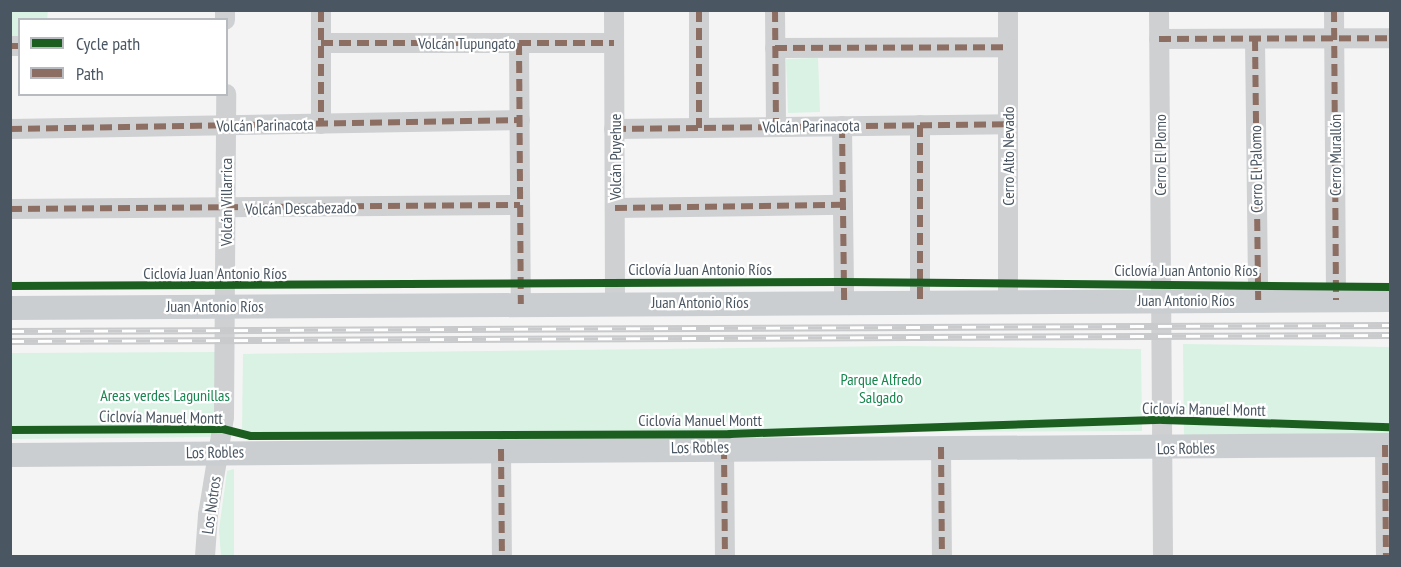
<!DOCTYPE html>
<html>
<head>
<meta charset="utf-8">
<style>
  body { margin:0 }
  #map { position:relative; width:1401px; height:567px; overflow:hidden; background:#f4f4f4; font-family:"PT Sans Narrow",sans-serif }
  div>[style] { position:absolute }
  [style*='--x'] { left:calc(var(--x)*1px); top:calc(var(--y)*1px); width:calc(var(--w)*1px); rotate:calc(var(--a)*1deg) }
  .green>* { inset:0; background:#d9f2e3 }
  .minor>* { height:20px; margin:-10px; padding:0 10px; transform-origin:10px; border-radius:10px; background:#ced0d2 }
  .major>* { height:24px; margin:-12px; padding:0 12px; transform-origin:12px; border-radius:12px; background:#caced1 }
  .rail>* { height:7px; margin-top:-3.5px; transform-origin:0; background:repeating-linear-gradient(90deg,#fff 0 14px,#c9cacc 0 28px); box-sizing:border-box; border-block:2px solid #c9cacc }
  .quiet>* { height:6px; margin-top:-3px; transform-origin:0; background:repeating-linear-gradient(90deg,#8d6e63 0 12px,transparent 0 18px) }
  .cycleway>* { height:8px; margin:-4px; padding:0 4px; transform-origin:4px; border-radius:4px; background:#1b5e20 }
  span { translate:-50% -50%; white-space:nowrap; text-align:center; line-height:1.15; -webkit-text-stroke:4.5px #fff; paint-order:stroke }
  .street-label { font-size:16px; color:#4a5661 }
  .park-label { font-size:16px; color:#17864f }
  .frame { position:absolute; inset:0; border:12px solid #4a5661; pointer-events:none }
  .legend { position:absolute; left:18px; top:18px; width:210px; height:78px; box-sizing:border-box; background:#fff; border:2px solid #b7bbc0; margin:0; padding:8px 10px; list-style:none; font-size:18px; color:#4a5661 }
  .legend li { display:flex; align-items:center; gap:12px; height:30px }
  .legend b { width:30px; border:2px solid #b7bbc0 }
</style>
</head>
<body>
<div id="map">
  <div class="green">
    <i style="clip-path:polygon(10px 11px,48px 11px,47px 19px,20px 20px,19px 41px,11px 41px)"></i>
    <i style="clip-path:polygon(818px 58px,820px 112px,788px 113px,786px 59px)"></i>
    <i style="clip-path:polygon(1183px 344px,1390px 347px,1390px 437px,1184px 439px)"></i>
    <i style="clip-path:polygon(902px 346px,1141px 349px,1142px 431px,242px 434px,243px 354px)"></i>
    <i style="clip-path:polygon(219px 352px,213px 437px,11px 439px,10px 353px)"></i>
    <i style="clip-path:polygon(234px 469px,234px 556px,221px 556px,219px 530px,227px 471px)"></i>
  </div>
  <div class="minor">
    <i style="--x:225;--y:10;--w:10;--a:90"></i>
    <i style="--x:321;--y:10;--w:114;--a:90"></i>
    <i style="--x:614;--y:10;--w:293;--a:89.8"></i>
    <i style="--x:699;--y:10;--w:118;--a:90"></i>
    <i style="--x:775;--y:10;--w:117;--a:89.5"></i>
    <i style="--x:1008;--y:10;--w:292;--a:90"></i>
    <i style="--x:1159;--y:10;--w:546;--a:89.58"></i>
    <i style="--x:1334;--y:10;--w:290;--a:89.6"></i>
    <i style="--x:1159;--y:39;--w:231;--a:-0.2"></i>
    <i style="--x:1255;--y:39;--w:261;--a:89.3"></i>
    <i style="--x:321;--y:43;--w:293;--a:0"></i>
    <i style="--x:519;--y:43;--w:261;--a:89.6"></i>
    <i style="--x:10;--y:46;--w:10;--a:0"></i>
    <i style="--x:775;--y:48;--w:233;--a:-0.2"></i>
    <i style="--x:920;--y:125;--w:177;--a:90"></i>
    <i style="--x:842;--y:126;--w:176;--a:89.3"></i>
    <i style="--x:10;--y:129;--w:510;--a:-1.01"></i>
    <i style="--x:614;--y:129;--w:394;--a:-0.7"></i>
    <i style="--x:615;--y:208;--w:228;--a:-0.8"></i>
    <i style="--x:10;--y:209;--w:510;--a:-0.45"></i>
    <i style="--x:1385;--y:445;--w:111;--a:89.5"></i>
    <i style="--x:724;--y:447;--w:109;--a:89.5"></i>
    <i style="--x:941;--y:447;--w:109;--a:89.5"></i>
    <i style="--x:501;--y:449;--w:107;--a:89.5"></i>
    <i style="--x:205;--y:556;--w:41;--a:-85.8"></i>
    <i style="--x:208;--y:515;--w:99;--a:-80.7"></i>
    <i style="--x:224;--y:417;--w:323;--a:-89.6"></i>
  </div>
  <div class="major">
    <i style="--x:10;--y:308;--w:1380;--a:-0.33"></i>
    <i style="--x:10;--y:455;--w:1380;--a:-0.42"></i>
  </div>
  <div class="rail">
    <i style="--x:10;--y:331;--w:1380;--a:-0.25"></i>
    <i style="--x:10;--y:341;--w:1380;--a:-0.25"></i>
  </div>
  <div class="quiet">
    <i style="--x:321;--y:10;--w:114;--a:90"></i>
    <i style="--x:699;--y:10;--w:118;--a:90"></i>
    <i style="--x:775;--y:10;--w:117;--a:89.5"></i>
    <i style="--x:1334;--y:10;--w:290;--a:89.6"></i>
    <i style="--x:1159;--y:39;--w:231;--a:-0.2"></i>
    <i style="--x:1255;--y:39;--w:261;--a:89.3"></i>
    <i style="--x:321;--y:43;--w:293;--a:0"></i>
    <i style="--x:519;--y:43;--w:261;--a:89.6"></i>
    <i style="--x:10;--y:46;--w:10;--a:0"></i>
    <i style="--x:775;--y:48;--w:233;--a:-0.2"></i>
    <i style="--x:920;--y:125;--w:177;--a:90"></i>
    <i style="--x:842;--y:126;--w:176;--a:89.3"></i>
    <i style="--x:10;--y:129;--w:510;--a:-1.01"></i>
    <i style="--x:614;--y:129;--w:394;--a:-0.7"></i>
    <i style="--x:615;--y:208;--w:228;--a:-0.8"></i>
    <i style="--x:10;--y:209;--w:510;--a:-0.45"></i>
    <i style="--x:1385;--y:445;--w:111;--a:89.5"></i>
    <i style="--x:724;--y:447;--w:109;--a:89.5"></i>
    <i style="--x:941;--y:447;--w:109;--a:89.5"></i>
    <i style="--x:501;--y:449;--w:107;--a:89.5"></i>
  </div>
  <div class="cycleway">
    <i style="--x:10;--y:286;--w:833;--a:-0.28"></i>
    <i style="--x:843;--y:282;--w:547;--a:0.52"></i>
    <i style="--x:10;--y:430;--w:213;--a:-0.3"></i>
    <i style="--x:223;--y:429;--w:29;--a:14"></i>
    <i style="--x:251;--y:436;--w:479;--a:-0.2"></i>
    <i style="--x:730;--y:434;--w:433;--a:-1.9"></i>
    <i style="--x:1163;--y:420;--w:227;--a:1.8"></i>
  </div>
  <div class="street-label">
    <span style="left:467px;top:43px">Volcán Tupungato</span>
    <span style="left:265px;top:125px;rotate:-1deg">Volcán Parinacota</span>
    <span style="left:811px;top:126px;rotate:-1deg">Volcán Parinacota</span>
    <span style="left:1160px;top:155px;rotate:-90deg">Cerro El Plomo</span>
    <span style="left:1335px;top:155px;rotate:-90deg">Cerro Murallón</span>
    <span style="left:1008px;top:156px;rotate:-90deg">Cerro Alto Nevado</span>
    <span style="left:615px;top:157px;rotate:-90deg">Volcán Puyehue</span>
    <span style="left:1256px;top:169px;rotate:-91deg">Cerro El Palomo</span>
    <span style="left:226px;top:202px;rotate:-90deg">Volcán Villarrica</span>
    <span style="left:301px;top:208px;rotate:-1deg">Volcán Descabezado</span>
    <span style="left:700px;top:269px">Ciclovía Juan Antonio Ríos</span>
    <span style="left:1186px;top:270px">Ciclovía Juan Antonio Ríos</span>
    <span style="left:215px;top:273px">Ciclovía Juan Antonio Ríos</span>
    <span style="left:1186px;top:300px">Juan Antonio Ríos</span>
    <span style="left:700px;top:302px">Juan Antonio Ríos</span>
    <span style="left:215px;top:306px">Juan Antonio Ríos</span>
    <span style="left:1204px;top:409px;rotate:1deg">Ciclovía Manuel Montt</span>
    <span style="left:161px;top:417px;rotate:1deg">Ciclovía Manuel Montt</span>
    <span style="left:700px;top:420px">Ciclovía Manuel Montt</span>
    <span style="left:700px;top:447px;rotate:-1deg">Los Robles</span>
    <span style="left:1186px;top:448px;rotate:-1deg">Los Robles</span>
    <span style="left:215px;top:452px;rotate:-1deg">Los Robles</span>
    <span style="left:211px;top:505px;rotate:-82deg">Los Notros</span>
  </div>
  <div class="park-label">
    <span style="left:881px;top:388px">Parque Alfredo<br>Salgado</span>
    <span style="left:165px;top:395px">Areas verdes Lagunillas</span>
  </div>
  <div class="frame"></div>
  <ul class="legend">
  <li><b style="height:8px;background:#1b5e20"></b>Cycle path</li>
  <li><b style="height:8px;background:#8d6e63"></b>Path</li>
  </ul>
</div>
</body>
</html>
